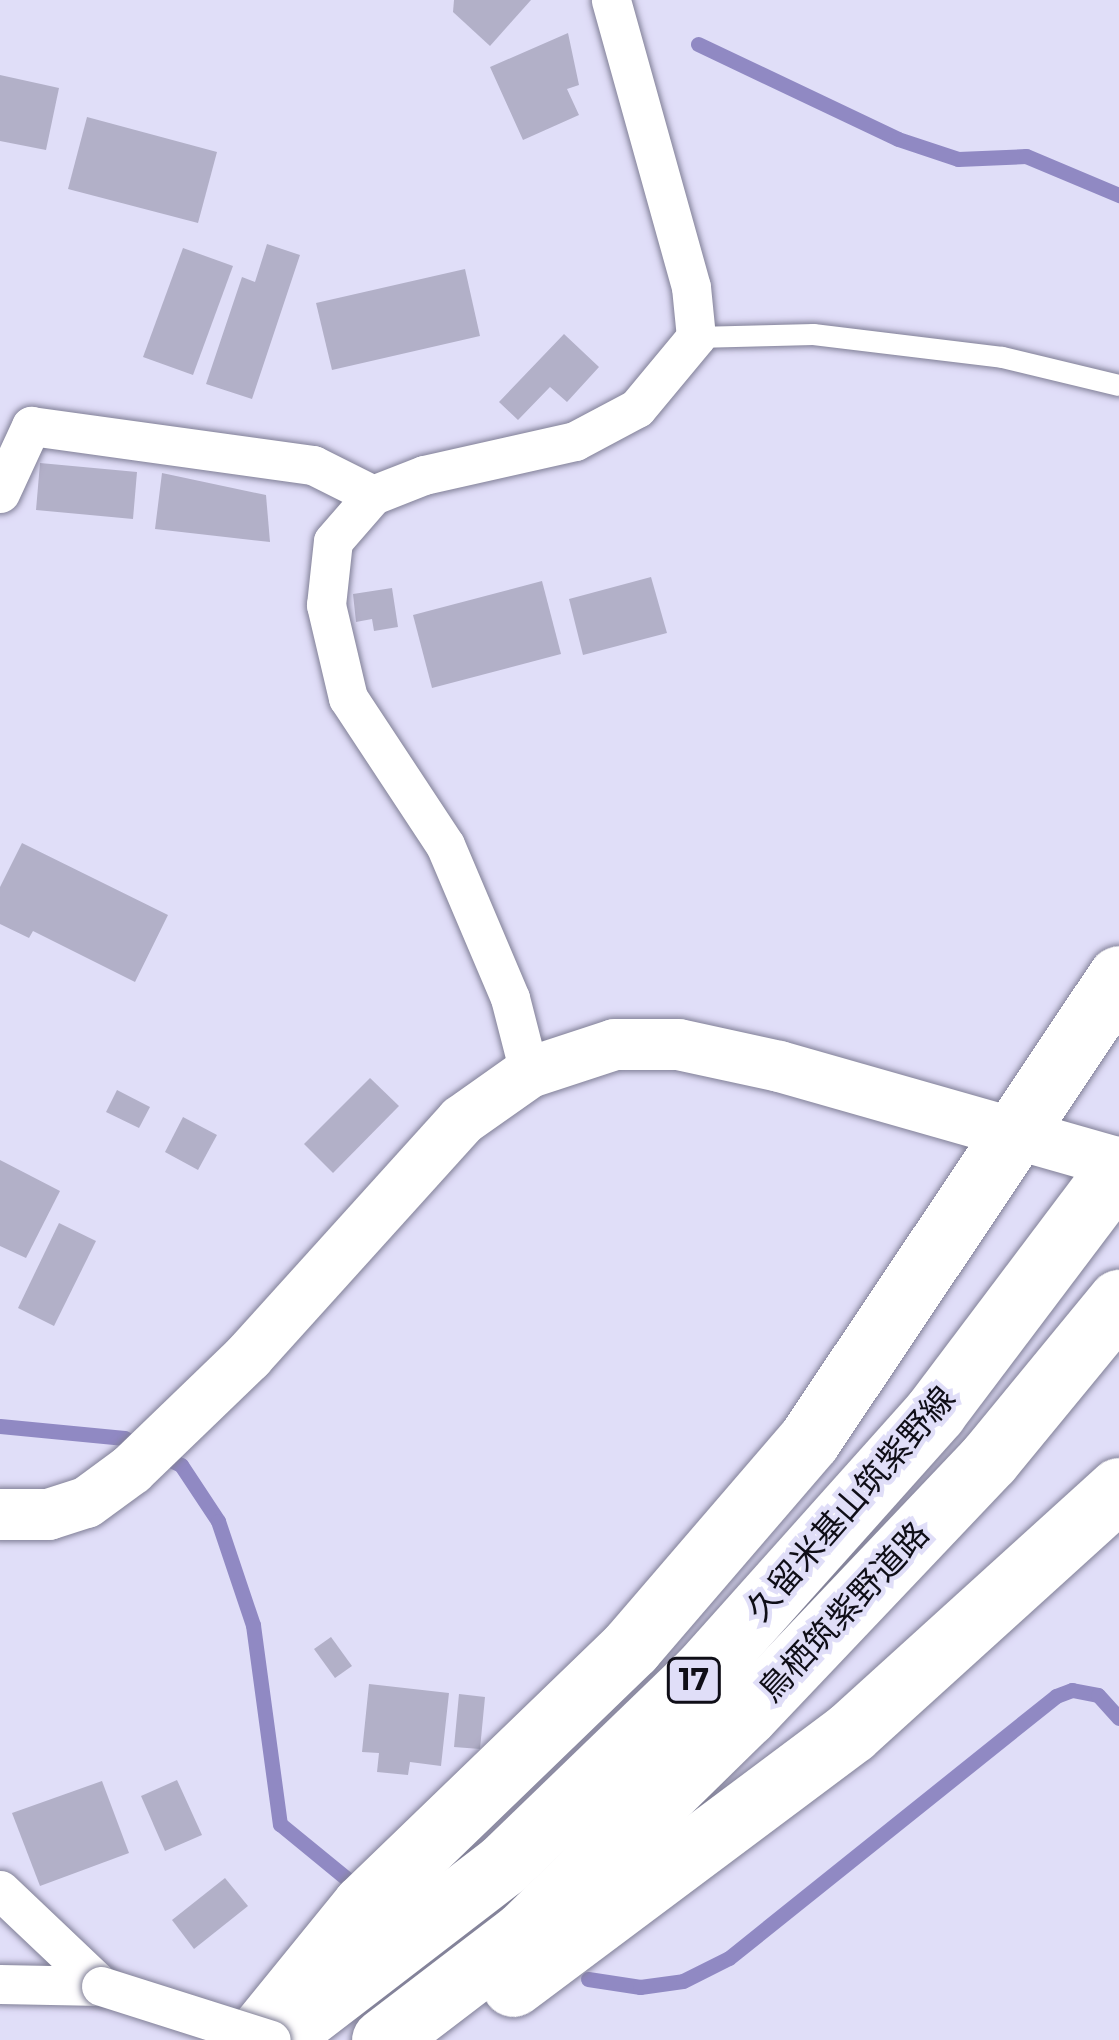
<!DOCTYPE html>
<html>
<head>
<meta charset="utf-8">
<style>
  body { margin:0 }
  #map { position:relative; width:1119px; height:2040px; overflow:hidden; background:#e0def8; font-family:Montserrat,"Noto Sans JP",sans-serif }
  div>[style] { position:absolute }
  [style*='--x'] { left:calc(var(--x)*1px); top:calc(var(--y)*1px); width:calc(var(--w)*1px); rotate:calc(var(--a)*1deg) }
  .stream>* { height:15px; margin:-7.5px; padding:0 7.5px; transform-origin:7.5px; border-radius:7.5px; background:#9089c3 }
  .building>* { inset:0; background:#b2b0c8 }
  .roads { filter:drop-shadow(0 0 3px #807f96) drop-shadow(0 0 3px #807f96) }
  .service>* { height:21px; margin:-10.5px; padding:0 10.5px; transform-origin:10.5px; border-radius:10.5px; background:#fff }
  .minor>* { height:39px; margin:-19.5px; padding:0 19.5px; transform-origin:19.5px; border-radius:19.5px; background:#fff }
  .tertiary>* { height:51px; margin:-25.5px; padding:0 25.5px; transform-origin:25.5px; border-radius:25.5px; background:#fff }
  .primary>* { height:63px; margin:-31.5px; padding:0 31.5px; transform-origin:31.5px; border-radius:31.5px; background:#fff }
  .bridges { filter:drop-shadow(0 0 3px #807f96) drop-shadow(0 0 3px #807f96) }
  .minor-bridge>* { height:39px; margin:-19.5px; padding:0 19.5px; transform-origin:19.5px; border-radius:19.5px; background:#fff }
  span { translate:-50% -50%; white-space:nowrap; text-align:center; line-height:1.15; -webkit-text-stroke:9px #e0def8; paint-order:stroke }
  .shield-label span { padding:3px 9px; background:#e0def8; border:3px solid; border-radius:9px; -webkit-text-stroke-width:0 }
  .shield-label { font-size:30px; color:#0f0e17; font-weight:700 }
  .street-label { font-size:33px; color:#0f0e17 }
</style>
</head>
<body>
<div id="map">
  <div class="stream">
    <i style="--x:698;--y:44;--w:221;--a:25.4"></i>
    <i style="--x:898;--y:139;--w:63;--a:18.4"></i>
    <i style="--x:958;--y:159;--w:68;--a:-2.5"></i>
    <i style="--x:1026;--y:156;--w:101;--a:22.8"></i>
    <i style="--x:0;--y:1426;--w:125;--a:5.5"></i>
    <i style="--x:124;--y:1438;--w:63;--a:25.3"></i>
    <i style="--x:181;--y:1465;--w:67;--a:56.5"></i>
    <i style="--x:218;--y:1521;--w:110;--a:71.4"></i>
    <i style="--x:253;--y:1625;--w:201;--a:82.3"></i>
    <i style="--x:280;--y:1824;--w:85;--a:39.3"></i>
    <i style="--x:588;--y:1979;--w:53;--a:8.7"></i>
    <i style="--x:640;--y:1987;--w:43;--a:-7.9"></i>
    <i style="--x:683;--y:1981;--w:51;--a:-26.6"></i>
    <i style="--x:729;--y:1958;--w:419;--a:-38.7"></i>
    <i style="--x:1056;--y:1696;--w:17;--a:-21"></i>
    <i style="--x:1072;--y:1690;--w:26;--a:11"></i>
    <i style="--x:1098;--y:1695;--w:31;--a:48"></i>
  </div>
  <div class="building">
    <i style="clip-path:polygon(454px 0,531px 0,490px 46px,453px 12px)"></i>
    <i style="clip-path:polygon(568px 33px,579px 85px,567px 89px,579px 115px,523px 140px,490px 67px)"></i>
    <i style="clip-path:polygon(0 75px,59px 88px,46px 150px,0 141px)"></i>
    <i style="clip-path:polygon(87px 117px,217px 152px,198px 223px,68px 189px)"></i>
    <i style="clip-path:polygon(267px 244px,300px 255px,252px 399px,206px 384px,242px 277px,255px 282px)"></i>
    <i style="clip-path:polygon(183px 248px,233px 266px,193px 375px,143px 357px)"></i>
    <i style="clip-path:polygon(465px 269px,480px 336px,332px 370px,316px 303px)"></i>
    <i style="clip-path:polygon(564px 334px,599px 367px,567px 402px,550px 387px,518px 420px,499px 402px)"></i>
    <i style="clip-path:polygon(40px 463px,137px 472px,133px 519px,36px 510px)"></i>
    <i style="clip-path:polygon(162px 473px,266px 495px,270px 542px,155px 529px)"></i>
    <i style="clip-path:polygon(651px 577px,667px 633px,583px 655px,569px 599px)"></i>
    <i style="clip-path:polygon(542px 581px,561px 654px,432px 688px,413px 615px)"></i>
    <i style="clip-path:polygon(392px 588px,398px 627px,374px 631px,372px 619px,356px 622px,353px 594px)"></i>
    <i style="clip-path:polygon(22px 843px,168px 915px,135px 982px,33px 931px,29px 938px,0 924px,0 887px)"></i>
    <i style="clip-path:polygon(370px 1078px,399px 1106px,333px 1173px,304px 1144px)"></i>
    <i style="clip-path:polygon(117px 1090px,150px 1107px,139px 1128px,106px 1112px)"></i>
    <i style="clip-path:polygon(183px 1117px,217px 1135px,198px 1170px,165px 1152px)"></i>
    <i style="clip-path:polygon(0 1160px,60px 1191px,26px 1258px,0 1246px)"></i>
    <i style="clip-path:polygon(59px 1223px,96px 1241px,54px 1326px,18px 1308px)"></i>
    <i style="clip-path:polygon(331px 1637px,352px 1666px,335px 1678px,314px 1649px)"></i>
    <i style="clip-path:polygon(369px 1684px,449px 1693px,441px 1766px,410px 1762px,408px 1775px,377px 1772px,379px 1753px,362px 1752px)"></i>
    <i style="clip-path:polygon(459px 1694px,485px 1697px,480px 1749px,454px 1747px)"></i>
    <i style="clip-path:polygon(177px 1780px,202px 1835px,165px 1851px,141px 1796px)"></i>
    <i style="clip-path:polygon(102px 1781px,129px 1853px,40px 1886px,12px 1813px)"></i>
    <i style="clip-path:polygon(225px 1878px,248px 1906px,194px 1949px,172px 1920px)"></i>
  </div>
  <div class="roads">
    <div class="service">
      <i style="--x:696;--y:337;--w:117;--a:-1.5"></i>
      <i style="--x:813;--y:334;--w:190;--a:6.9"></i>
      <i style="--x:1002;--y:357;--w:120;--a:13.5"></i>
    </div>
    <div class="minor">
      <i style="--x:0;--y:493;--w:74;--a:-65.2"></i>
      <i style="--x:31;--y:426;--w:285;--a:7.9"></i>
      <i style="--x:313;--y:465;--w:67;--a:26.6"></i>
      <i style="--x:529;--y:1072;--w:76;--a:-104.4"></i>
      <i style="--x:510;--y:998;--w:166;--a:-113"></i>
      <i style="--x:445;--y:845;--w:176;--a:-123.4"></i>
      <i style="--x:348;--y:698;--w:96;--a:-103.3"></i>
      <i style="--x:326;--y:605;--w:64;--a:-83.8"></i>
      <i style="--x:333;--y:541;--w:61;--a:-49"></i>
      <i style="--x:373;--y:495;--w:55;--a:-21.4"></i>
      <i style="--x:424;--y:475;--w:155;--a:-12.7"></i>
      <i style="--x:575;--y:441;--w:70;--a:-28"></i>
      <i style="--x:637;--y:408;--w:92;--a:-50.3"></i>
      <i style="--x:696;--y:337;--w:50;--a:-95.7"></i>
      <i style="--x:691;--y:287;--w:298;--a:-105.6"></i>
      <i style="--x:0;--y:1890;--w:139;--a:43.5"></i>
      <i style="--x:0;--y:1984;--w:101;--a:1.1"></i>
    </div>
    <div class="tertiary">
      <i style="--x:0;--y:1514;--w:48;--a:0"></i>
      <i style="--x:48;--y:1514;--w:40;--a:-18"></i>
      <i style="--x:86;--y:1502;--w:56;--a:-36.3"></i>
      <i style="--x:131;--y:1469;--w:163;--a:-44"></i>
      <i style="--x:248;--y:1356;--w:318;--a:-47.9"></i>
      <i style="--x:461;--y:1120;--w:83;--a:-35.2"></i>
      <i style="--x:529;--y:1072;--w:89;--a:-18.2"></i>
      <i style="--x:614;--y:1044;--w:64;--a:0"></i>
      <i style="--x:678;--y:1044;--w:103;--a:12.3"></i>
      <i style="--x:779;--y:1066;--w:354;--a:15.9"></i>
    </div>
    <div class="primary">
      <i style="--x:513;--y:1985;--w:422;--a:-36.8"></i>
      <i style="--x:851;--y:1732;--w:362;--a:-42.2"></i>
      <i style="--x:301;--y:2020;--w:255;--a:-37.5"></i>
      <i style="--x:503;--y:1865;--w:277;--a:-44"></i>
      <i style="--x:702;--y:1673;--w:350;--a:-48.2"></i>
      <i style="--x:935;--y:1412;--w:306;--a:-53"></i>
      <i style="--x:254;--y:2040;--w:173;--a:-50.9"></i>
      <i style="--x:363;--y:1906;--w:373;--a:-44"></i>
      <i style="--x:631;--y:1647;--w:273;--a:-49.3"></i>
      <i style="--x:809;--y:1440;--w:557;--a:-56.2"></i>
      <i style="--x:383;--y:2040;--w:176;--a:-37.4"></i>
      <i style="--x:523;--y:1933;--w:312;--a:-44.4"></i>
      <i style="--x:746;--y:1715;--w:353;--a:-46.5"></i>
      <i style="--x:989;--y:1459;--w:205;--a:-50.6"></i>
    </div>
  </div>
  <div class="bridges">
    <div class="minor-bridge">
      <i style="--x:101;--y:1986;--w:178;--a:17.6"></i>
    </div>
  </div>
  <div class="shield-label">
    <span style="left:694px;top:1680px">17</span>
  </div>
  <div class="street-label">
    <span style="left:851px;top:1504px;rotate:-49deg">久留米基山筑紫野線</span>
    <span style="left:844px;top:1612px;rotate:-47deg">鳥栖筑紫野道路</span>
  </div>
</div>
</body>
</html>
